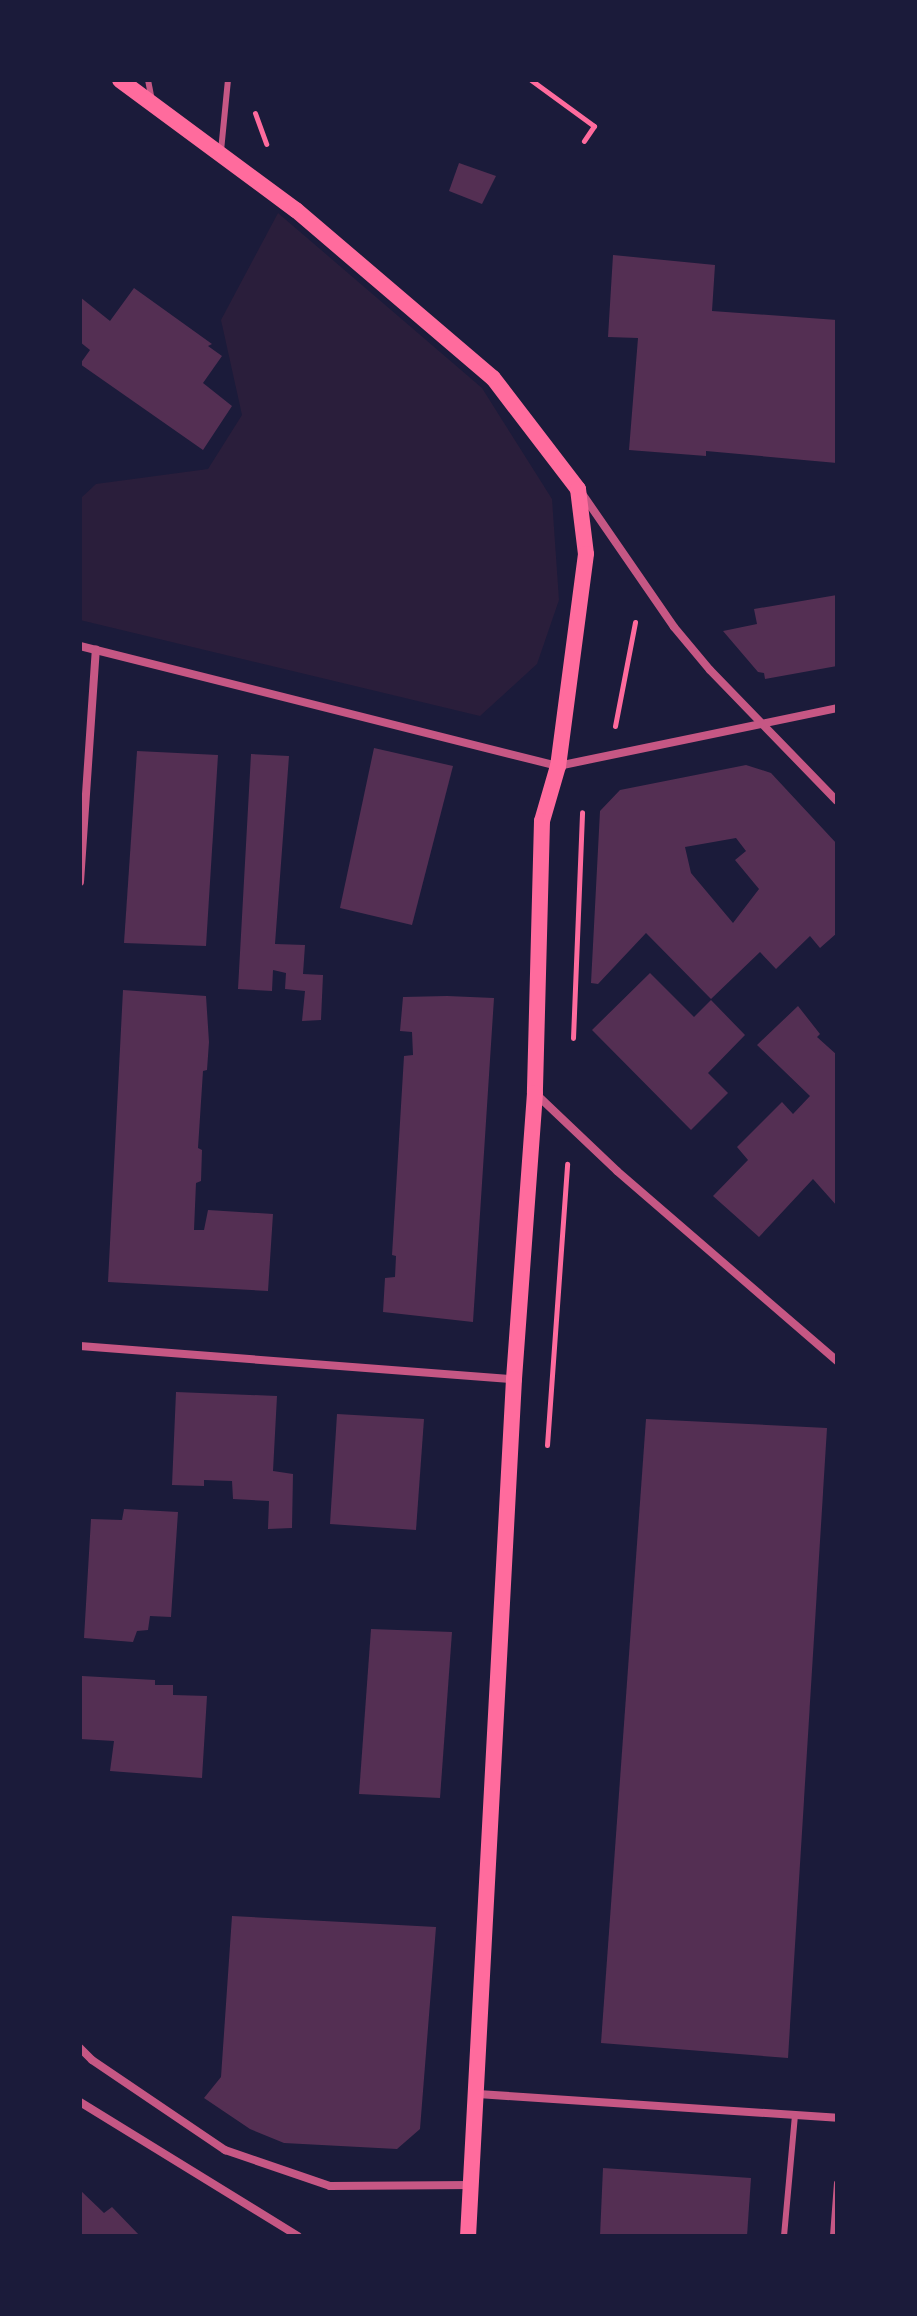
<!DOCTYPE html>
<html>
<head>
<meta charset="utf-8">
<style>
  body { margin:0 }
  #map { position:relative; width:917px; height:2316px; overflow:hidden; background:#1b1b3a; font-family:Poppins,sans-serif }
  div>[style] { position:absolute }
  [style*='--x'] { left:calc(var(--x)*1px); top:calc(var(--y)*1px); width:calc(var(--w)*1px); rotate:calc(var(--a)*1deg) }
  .green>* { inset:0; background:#2a1e3b }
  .building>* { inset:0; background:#542f53 }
  .path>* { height:5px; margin:-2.5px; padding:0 2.5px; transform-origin:2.5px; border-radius:2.5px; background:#ff6b9d }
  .service>* { height:6px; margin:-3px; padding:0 3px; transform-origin:3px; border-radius:3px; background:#c65784 }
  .minor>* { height:8px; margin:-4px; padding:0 4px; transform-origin:4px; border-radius:4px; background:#c65784 }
  .secondary>* { height:16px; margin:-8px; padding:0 8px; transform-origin:8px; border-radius:8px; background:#ff6b9d }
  span { translate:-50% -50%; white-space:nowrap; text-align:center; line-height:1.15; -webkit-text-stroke:7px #1b1b3a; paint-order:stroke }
  .frame { position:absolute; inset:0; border:82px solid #1b1b3a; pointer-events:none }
</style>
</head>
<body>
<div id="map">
  <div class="green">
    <i style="clip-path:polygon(278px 213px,482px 388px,552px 499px,559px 600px,537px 664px,480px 716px,80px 620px,80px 499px,96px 484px,208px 469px,242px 415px,221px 320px)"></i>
  </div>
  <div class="building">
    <i style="clip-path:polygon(459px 163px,496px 176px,482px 204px,449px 191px)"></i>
    <i style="clip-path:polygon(613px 255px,715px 265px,712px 311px,837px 320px,837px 463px,706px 451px,706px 456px,629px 450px,638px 338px,608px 337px)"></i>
    <i style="clip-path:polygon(134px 288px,212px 344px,208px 346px,222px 356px,203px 383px,232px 406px,203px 450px,80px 364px,90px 350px,80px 342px,80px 297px,110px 321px)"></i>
    <i style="clip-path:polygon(837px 595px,837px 666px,765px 679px,764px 673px,758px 672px,723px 631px,757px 624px,754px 609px)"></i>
    <i style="clip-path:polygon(374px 748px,453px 766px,412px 925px,340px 908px)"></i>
    <i style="clip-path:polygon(137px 751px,218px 755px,206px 946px,124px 943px)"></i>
    <i style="clip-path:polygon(251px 754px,289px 756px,275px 944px,305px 945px,303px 974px,323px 975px,321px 1020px,302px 1021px,305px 991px,285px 989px,286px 973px,273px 970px,272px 991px,238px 989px)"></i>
    <i style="clip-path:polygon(evenodd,746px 765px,771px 773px,837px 844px,837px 933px,820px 948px,810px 936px,776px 969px,760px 952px,711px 999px,646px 933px,598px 984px,591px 983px,600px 811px,620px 790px,746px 765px,736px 838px,746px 851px,735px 860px,759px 889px,733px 923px,691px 873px,685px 847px,736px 838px)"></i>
    <i style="clip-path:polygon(650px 973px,694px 1017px,711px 1000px,745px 1035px,708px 1073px,728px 1093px,691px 1130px,592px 1030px)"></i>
    <i style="clip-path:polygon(123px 990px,206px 996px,209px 1042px,207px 1070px,203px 1071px,198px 1148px,202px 1150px,201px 1181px,196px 1183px,194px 1230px,204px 1230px,208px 1210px,273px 1214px,268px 1291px,108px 1282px)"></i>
    <i style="clip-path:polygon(447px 996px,494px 998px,473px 1322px,383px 1312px,385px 1278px,395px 1277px,396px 1256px,392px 1255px,404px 1056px,413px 1055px,412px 1032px,400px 1031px,403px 997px)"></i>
    <i style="clip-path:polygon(798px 1006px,820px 1034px,817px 1037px,837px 1055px,837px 1206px,813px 1179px,759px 1237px,713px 1196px,748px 1160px,737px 1147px,782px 1102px,793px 1114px,810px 1096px,757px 1045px)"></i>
    <i style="clip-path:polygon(176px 1392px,277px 1396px,273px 1471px,293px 1474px,292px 1528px,268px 1529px,269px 1501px,233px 1499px,232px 1481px,204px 1480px,204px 1486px,172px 1485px)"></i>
    <i style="clip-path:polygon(337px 1414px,424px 1419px,416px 1530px,330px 1524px)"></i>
    <i style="clip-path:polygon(646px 1419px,827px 1428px,788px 2058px,601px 2043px)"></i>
    <i style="clip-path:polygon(124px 1509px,178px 1512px,171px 1617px,150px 1616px,148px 1630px,137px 1631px,133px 1642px,84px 1638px,91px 1519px,122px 1520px)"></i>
    <i style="clip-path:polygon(371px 1629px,452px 1632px,440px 1798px,359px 1794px)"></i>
    <i style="clip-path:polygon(82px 1676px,155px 1680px,155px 1685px,173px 1685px,173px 1695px,207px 1696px,202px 1778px,110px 1771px,114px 1741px,80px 1739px)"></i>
    <i style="clip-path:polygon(232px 1916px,436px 1927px,420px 2129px,397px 2149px,284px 2143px,250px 2129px,204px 2098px,221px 2077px)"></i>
    <i style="clip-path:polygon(603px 2168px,751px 2178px,747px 2236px,600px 2236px)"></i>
    <i style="clip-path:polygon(80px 2190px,104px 2213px,112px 2207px,140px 2236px,80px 2236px)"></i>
  </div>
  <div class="path">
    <i style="--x:531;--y:80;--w:78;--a:36.1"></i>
    <i style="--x:594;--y:126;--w:18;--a:124"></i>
    <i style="--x:255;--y:113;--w:33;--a:70"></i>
    <i style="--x:615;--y:726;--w:106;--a:-79.1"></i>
    <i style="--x:573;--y:1038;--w:226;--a:-87.7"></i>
    <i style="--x:547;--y:1445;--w:282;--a:-85.9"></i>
  </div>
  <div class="service">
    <i style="--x:148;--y:80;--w:20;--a:79"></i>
    <i style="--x:221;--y:151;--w:71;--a:-84.4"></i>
    <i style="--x:784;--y:2236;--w:121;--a:-84.8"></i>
    <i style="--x:833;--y:2236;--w:53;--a:-85.7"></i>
  </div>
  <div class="minor">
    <i style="--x:583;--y:495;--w:160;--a:55.4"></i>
    <i style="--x:674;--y:627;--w:56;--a:50.1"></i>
    <i style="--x:710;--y:670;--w:182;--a:45.9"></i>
    <i style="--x:80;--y:646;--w:493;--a:14.1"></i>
    <i style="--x:558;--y:766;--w:285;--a:-11.7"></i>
    <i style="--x:80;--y:882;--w:233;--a:-86.1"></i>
    <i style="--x:536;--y:1094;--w:112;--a:43.5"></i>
    <i style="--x:617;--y:1171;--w:291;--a:40.8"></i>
    <i style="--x:80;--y:1346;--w:434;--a:4.4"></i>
    <i style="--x:80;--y:2048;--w:17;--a:45"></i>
    <i style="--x:92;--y:2060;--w:161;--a:34.1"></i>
    <i style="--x:225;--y:2150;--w:111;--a:18.9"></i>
    <i style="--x:330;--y:2186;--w:142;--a:-0.4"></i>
    <i style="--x:478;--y:2094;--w:360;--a:3.8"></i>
    <i style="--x:80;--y:2102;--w:256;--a:31.6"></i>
  </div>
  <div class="secondary">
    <i style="--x:120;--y:80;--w:219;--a:36.5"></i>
    <i style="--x:296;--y:210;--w:259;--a:40.5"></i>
    <i style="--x:493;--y:378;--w:140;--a:52.6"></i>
    <i style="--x:578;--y:489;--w:65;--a:83"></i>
    <i style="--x:586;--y:554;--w:214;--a:97.5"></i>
    <i style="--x:558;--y:766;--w:57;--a:106.2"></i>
    <i style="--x:542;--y:821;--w:272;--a:91.5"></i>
    <i style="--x:535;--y:1093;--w:287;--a:94.2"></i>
    <i style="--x:514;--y:1379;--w:858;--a:93.07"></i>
  </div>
  <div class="frame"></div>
</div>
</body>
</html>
